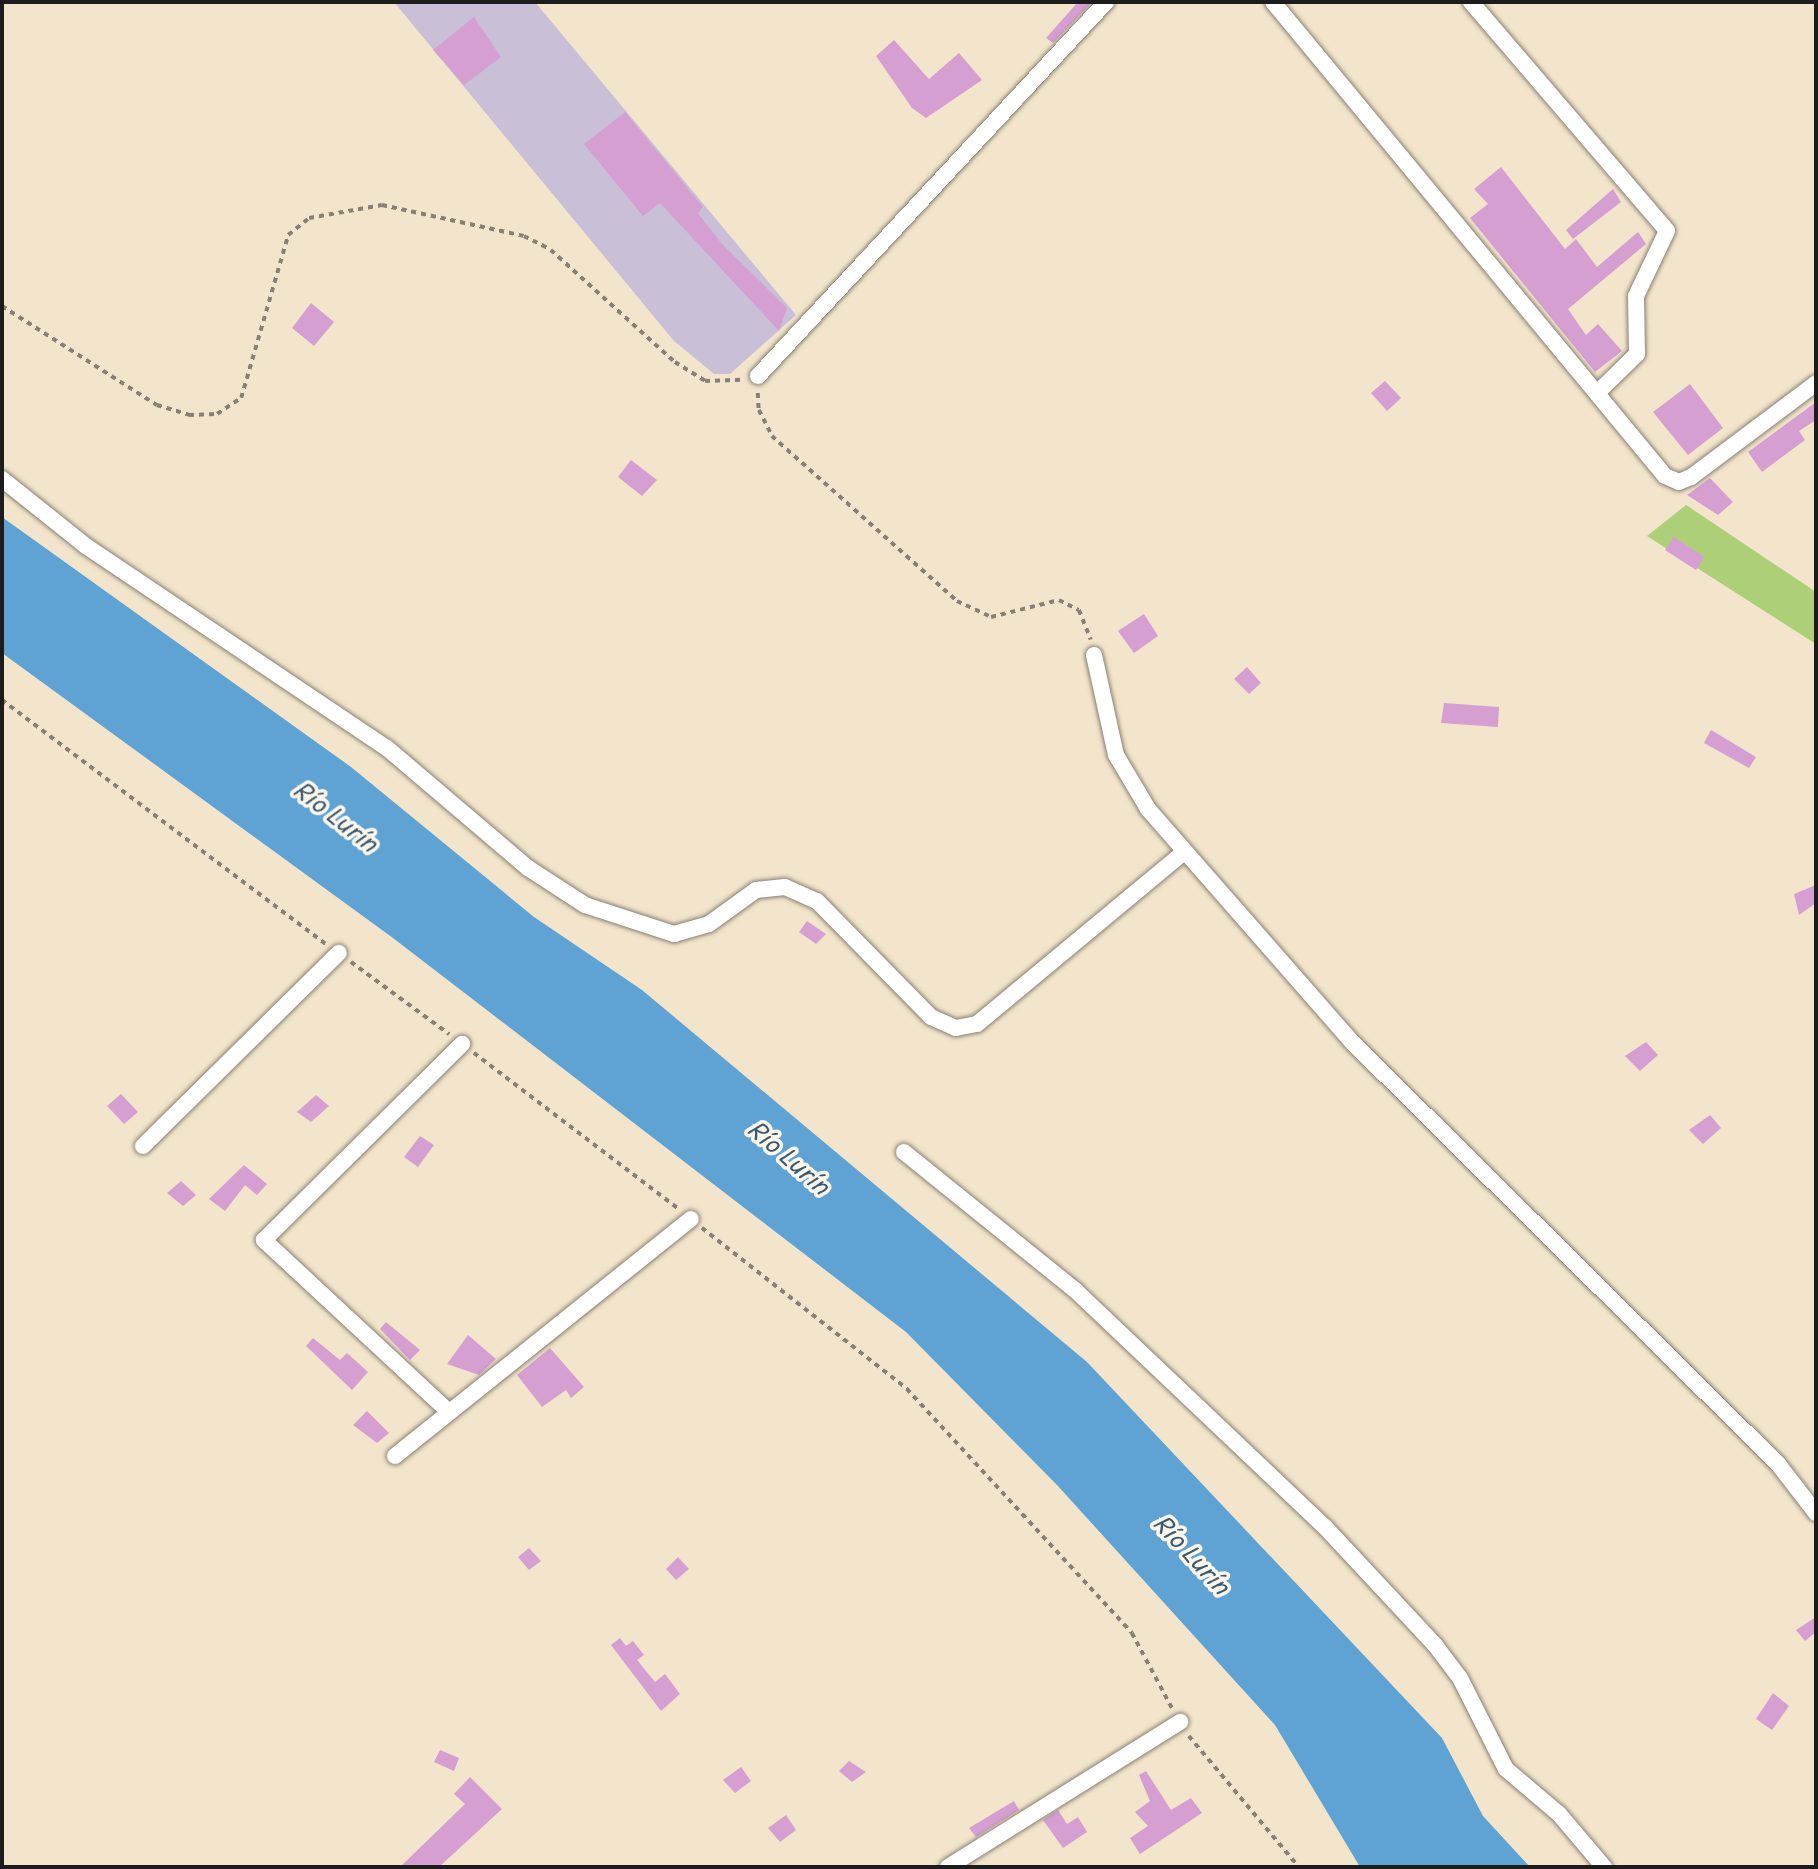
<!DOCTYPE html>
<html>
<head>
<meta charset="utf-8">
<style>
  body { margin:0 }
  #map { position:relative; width:1818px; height:1869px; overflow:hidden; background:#f3e5cb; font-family:"Playpen Sans",sans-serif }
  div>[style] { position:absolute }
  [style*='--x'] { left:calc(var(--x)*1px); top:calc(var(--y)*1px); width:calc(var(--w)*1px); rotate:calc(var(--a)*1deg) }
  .industrial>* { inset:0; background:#c9bfd7 }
  .green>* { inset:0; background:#accf77 }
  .water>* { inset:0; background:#5ea3d3 }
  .building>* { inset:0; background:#d59fd2 }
  .path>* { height:3.5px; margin-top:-1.75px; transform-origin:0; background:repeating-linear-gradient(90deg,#888074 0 5px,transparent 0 10px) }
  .roads { filter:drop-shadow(0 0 2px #888074) drop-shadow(0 0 2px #888074) }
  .minor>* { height:16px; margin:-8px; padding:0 8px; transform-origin:8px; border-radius:8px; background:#fff }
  span { translate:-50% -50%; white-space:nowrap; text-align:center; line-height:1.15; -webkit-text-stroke:7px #fbf7ec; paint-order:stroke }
  .water-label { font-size:23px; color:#3a596e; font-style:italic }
  .frame { position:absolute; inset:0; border:4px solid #1c1c1c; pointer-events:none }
</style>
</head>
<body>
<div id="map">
  <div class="industrial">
    <i style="clip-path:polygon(394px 2px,535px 2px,796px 315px,730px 374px,714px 374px,674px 341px)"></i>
  </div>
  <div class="green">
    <i style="clip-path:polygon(1686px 505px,1816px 592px,1816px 644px,1647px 536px)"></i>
  </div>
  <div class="water">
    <i style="clip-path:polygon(2px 517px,351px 767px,534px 917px,642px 990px,1087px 1362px,1442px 1738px,1483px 1816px,1530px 1867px,1360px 1867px,1275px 1725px,1057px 1485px,906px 1332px,393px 938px,2px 653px)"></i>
  </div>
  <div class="building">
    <i style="clip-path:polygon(1078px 2px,1092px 2px,1053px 43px,1046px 38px)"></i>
    <i style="clip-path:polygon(474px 17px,501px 57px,464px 85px,433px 50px)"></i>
    <i style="clip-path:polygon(894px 40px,929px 79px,959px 53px,982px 80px,926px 118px,912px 108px,876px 56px)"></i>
    <i style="clip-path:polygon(625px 112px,703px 207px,698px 213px,722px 244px,787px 308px,779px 331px,660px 203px,643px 216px,584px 144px)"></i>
    <i style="clip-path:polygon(1501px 167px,1565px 249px,1576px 239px,1597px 267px,1638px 232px,1646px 244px,1568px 309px,1586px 335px,1598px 324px,1622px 351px,1595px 372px,1470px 218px,1488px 204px,1474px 189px)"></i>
    <i style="clip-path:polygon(1613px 189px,1621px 202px,1573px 239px,1566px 230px)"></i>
    <i style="clip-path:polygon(311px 303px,334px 322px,314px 346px,292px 328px)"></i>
    <i style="clip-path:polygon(1385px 381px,1401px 398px,1387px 411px,1371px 393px)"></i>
    <i style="clip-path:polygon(1690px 384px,1723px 428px,1688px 455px,1653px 412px)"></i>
    <i style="clip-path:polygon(1816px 402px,1816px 420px,1799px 431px,1805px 440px,1762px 472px,1748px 452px)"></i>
    <i style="clip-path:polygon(631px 460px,657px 480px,642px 496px,618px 477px)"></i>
    <i style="clip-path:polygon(1710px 478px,1733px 502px,1718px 515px,1687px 495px)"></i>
    <i style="clip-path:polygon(1674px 537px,1704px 557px,1696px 570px,1665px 550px)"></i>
    <i style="clip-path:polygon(1144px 614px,1158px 636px,1134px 653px,1118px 631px)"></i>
    <i style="clip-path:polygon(1247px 667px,1261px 683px,1249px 694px,1234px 679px)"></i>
    <i style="clip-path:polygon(1444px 703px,1499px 707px,1498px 727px,1441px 723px)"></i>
    <i style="clip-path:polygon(1711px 730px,1756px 757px,1749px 768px,1704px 743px)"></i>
    <i style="clip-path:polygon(1816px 885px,1816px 903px,1799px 915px,1794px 894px)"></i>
    <i style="clip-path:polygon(807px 921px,826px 934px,816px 944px,799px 932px)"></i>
    <i style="clip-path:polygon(1646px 1042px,1658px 1055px,1640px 1071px,1625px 1056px)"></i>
    <i style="clip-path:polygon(121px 1094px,138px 1112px,124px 1124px,107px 1106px)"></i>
    <i style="clip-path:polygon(316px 1095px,329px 1106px,311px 1122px,297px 1112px)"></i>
    <i style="clip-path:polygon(1710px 1115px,1721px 1128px,1703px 1144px,1689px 1130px)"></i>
    <i style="clip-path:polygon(420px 1136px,434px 1145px,418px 1167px,404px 1157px)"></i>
    <i style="clip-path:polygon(244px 1165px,267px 1184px,257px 1195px,245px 1185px,225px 1211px,209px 1199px)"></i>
    <i style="clip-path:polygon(181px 1181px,196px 1195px,183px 1206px,167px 1193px)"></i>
    <i style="clip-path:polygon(386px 1322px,420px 1350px,410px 1360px,380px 1329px)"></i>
    <i style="clip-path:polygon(468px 1335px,496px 1359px,479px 1375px,447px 1364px)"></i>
    <i style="clip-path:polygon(313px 1338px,340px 1360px,347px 1353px,368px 1372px,352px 1390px,306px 1346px)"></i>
    <i style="clip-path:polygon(550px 1348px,584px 1387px,571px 1398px,566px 1390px,542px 1407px,517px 1375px)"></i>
    <i style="clip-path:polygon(367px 1411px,389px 1433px,377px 1443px,353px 1425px)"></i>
    <i style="clip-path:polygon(529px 1548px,541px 1561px,529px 1570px,518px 1557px)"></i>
    <i style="clip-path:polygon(678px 1557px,689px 1569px,676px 1580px,666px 1569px)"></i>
    <i style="clip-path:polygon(1816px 1617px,1816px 1632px,1805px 1641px,1796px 1630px)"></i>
    <i style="clip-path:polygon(620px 1638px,626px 1646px,633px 1641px,644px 1655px,637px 1660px,655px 1682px,665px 1674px,680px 1694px,661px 1711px,611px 1645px)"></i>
    <i style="clip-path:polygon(1773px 1693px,1789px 1706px,1772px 1730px,1756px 1719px)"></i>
    <i style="clip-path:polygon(440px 1750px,459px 1758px,454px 1771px,434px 1762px)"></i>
    <i style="clip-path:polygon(849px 1761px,866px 1772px,852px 1782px,839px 1771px)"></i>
    <i style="clip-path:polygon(741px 1767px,751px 1781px,735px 1793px,723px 1780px)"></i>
    <i style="clip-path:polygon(1146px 1771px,1171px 1810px,1191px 1798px,1202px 1813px,1140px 1854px,1130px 1838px,1148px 1826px,1135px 1812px,1150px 1801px,1139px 1775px)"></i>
    <i style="clip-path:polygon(470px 1777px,502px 1809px,439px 1867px,400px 1867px,465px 1804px,454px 1794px)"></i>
    <i style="clip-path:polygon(1014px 1801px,1019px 1810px,976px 1837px,969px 1828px)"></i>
    <i style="clip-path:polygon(1058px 1810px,1067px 1824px,1078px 1817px,1087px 1832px,1063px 1848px,1043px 1820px)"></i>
    <i style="clip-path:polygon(786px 1815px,796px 1830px,780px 1842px,768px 1828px)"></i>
  </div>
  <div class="path">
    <i style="--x:2;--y:306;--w:184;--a:32.6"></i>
    <i style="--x:157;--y:405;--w:34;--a:17"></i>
    <i style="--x:189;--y:415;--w:28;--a:-2"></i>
    <i style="--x:217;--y:414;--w:29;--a:-34"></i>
    <i style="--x:241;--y:398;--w:170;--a:-73.9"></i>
    <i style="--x:288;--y:235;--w:27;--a:-39"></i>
    <i style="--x:309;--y:218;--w:74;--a:-10.1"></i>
    <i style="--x:382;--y:205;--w:145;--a:12.3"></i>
    <i style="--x:524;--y:236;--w:30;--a:27"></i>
    <i style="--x:551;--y:250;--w:167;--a:42.1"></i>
    <i style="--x:675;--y:362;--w:36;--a:32"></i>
    <i style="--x:705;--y:381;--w:38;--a:-2"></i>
    <i style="--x:758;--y:393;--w:17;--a:87"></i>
    <i style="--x:759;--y:410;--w:29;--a:63"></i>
    <i style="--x:772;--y:436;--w:248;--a:41.7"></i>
    <i style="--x:957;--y:601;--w:38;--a:25"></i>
    <i style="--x:991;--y:617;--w:70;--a:-14"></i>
    <i style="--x:1059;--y:600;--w:22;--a:27"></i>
    <i style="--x:1079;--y:610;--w:32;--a:68"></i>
    <i style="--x:2;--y:700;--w:407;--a:37"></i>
    <i style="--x:351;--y:962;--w:122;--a:36.3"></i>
    <i style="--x:474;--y:1053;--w:259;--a:37.3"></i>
    <i style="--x:702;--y:1228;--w:261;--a:38.1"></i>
    <i style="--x:907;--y:1389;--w:332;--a:47.3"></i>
    <i style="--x:1132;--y:1633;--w:85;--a:61.9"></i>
    <i style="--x:1189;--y:1736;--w:171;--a:50"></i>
  </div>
  <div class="roads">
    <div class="minor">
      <i style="--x:1273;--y:2;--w:615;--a:50.41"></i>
      <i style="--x:1665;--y:476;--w:15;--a:23"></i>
      <i style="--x:1679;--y:482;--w:13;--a:-23"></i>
      <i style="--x:1691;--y:477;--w:156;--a:-36.9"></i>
      <i style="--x:1471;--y:2;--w:301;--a:49.4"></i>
      <i style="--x:1667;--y:231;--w:72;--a:115.5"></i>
      <i style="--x:1636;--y:296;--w:58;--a:89"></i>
      <i style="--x:1637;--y:354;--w:56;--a:135.7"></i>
      <i style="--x:758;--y:376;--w:511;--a:-47.06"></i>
      <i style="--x:2;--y:479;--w:107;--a:38.6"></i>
      <i style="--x:86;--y:546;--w:362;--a:33.9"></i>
      <i style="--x:387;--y:748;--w:185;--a:40.4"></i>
      <i style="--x:528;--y:868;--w:68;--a:33"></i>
      <i style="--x:585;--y:905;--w:94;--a:18"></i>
      <i style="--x:674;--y:934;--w:36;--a:-16"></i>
      <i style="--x:709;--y:924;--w:58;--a:-35.9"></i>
      <i style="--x:756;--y:890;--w:29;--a:-6"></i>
      <i style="--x:785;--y:887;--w:35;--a:24"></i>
      <i style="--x:817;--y:901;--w:163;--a:45.5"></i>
      <i style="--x:931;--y:1017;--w:27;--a:24"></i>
      <i style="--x:956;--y:1028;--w:21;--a:-11"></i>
      <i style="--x:977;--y:1024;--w:269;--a:-39.7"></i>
      <i style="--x:1094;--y:655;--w:102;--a:77.6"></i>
      <i style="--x:1116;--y:755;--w:63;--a:59.3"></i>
      <i style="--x:1148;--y:809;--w:310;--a:48.8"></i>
      <i style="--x:1352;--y:1042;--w:600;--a:44.73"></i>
      <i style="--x:1778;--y:1464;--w:62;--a:52.2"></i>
      <i style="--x:143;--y:1146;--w:275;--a:-44.6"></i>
      <i style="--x:904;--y:1152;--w:220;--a:38.9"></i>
      <i style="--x:1075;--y:1290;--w:344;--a:43.5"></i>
      <i style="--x:1325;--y:1527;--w:161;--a:47"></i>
      <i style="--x:1435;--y:1645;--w:41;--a:52.9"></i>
      <i style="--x:1460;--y:1678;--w:102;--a:63.2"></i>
      <i style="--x:1506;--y:1769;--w:70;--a:40.3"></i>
      <i style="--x:1559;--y:1814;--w:70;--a:49.7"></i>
      <i style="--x:449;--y:1412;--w:253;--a:-137.1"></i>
      <i style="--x:264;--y:1240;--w:279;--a:-44.7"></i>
      <i style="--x:395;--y:1456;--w:379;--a:-38.7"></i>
      <i style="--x:948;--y:1867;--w:274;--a:-32"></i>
    </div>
  </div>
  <div class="water-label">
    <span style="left:336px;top:816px;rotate:38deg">Río Lurín</span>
    <span style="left:789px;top:1157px;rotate:41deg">Río Lurín</span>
    <span style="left:1192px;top:1554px;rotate:47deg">Río Lurín</span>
  </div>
  <div class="frame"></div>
</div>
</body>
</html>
